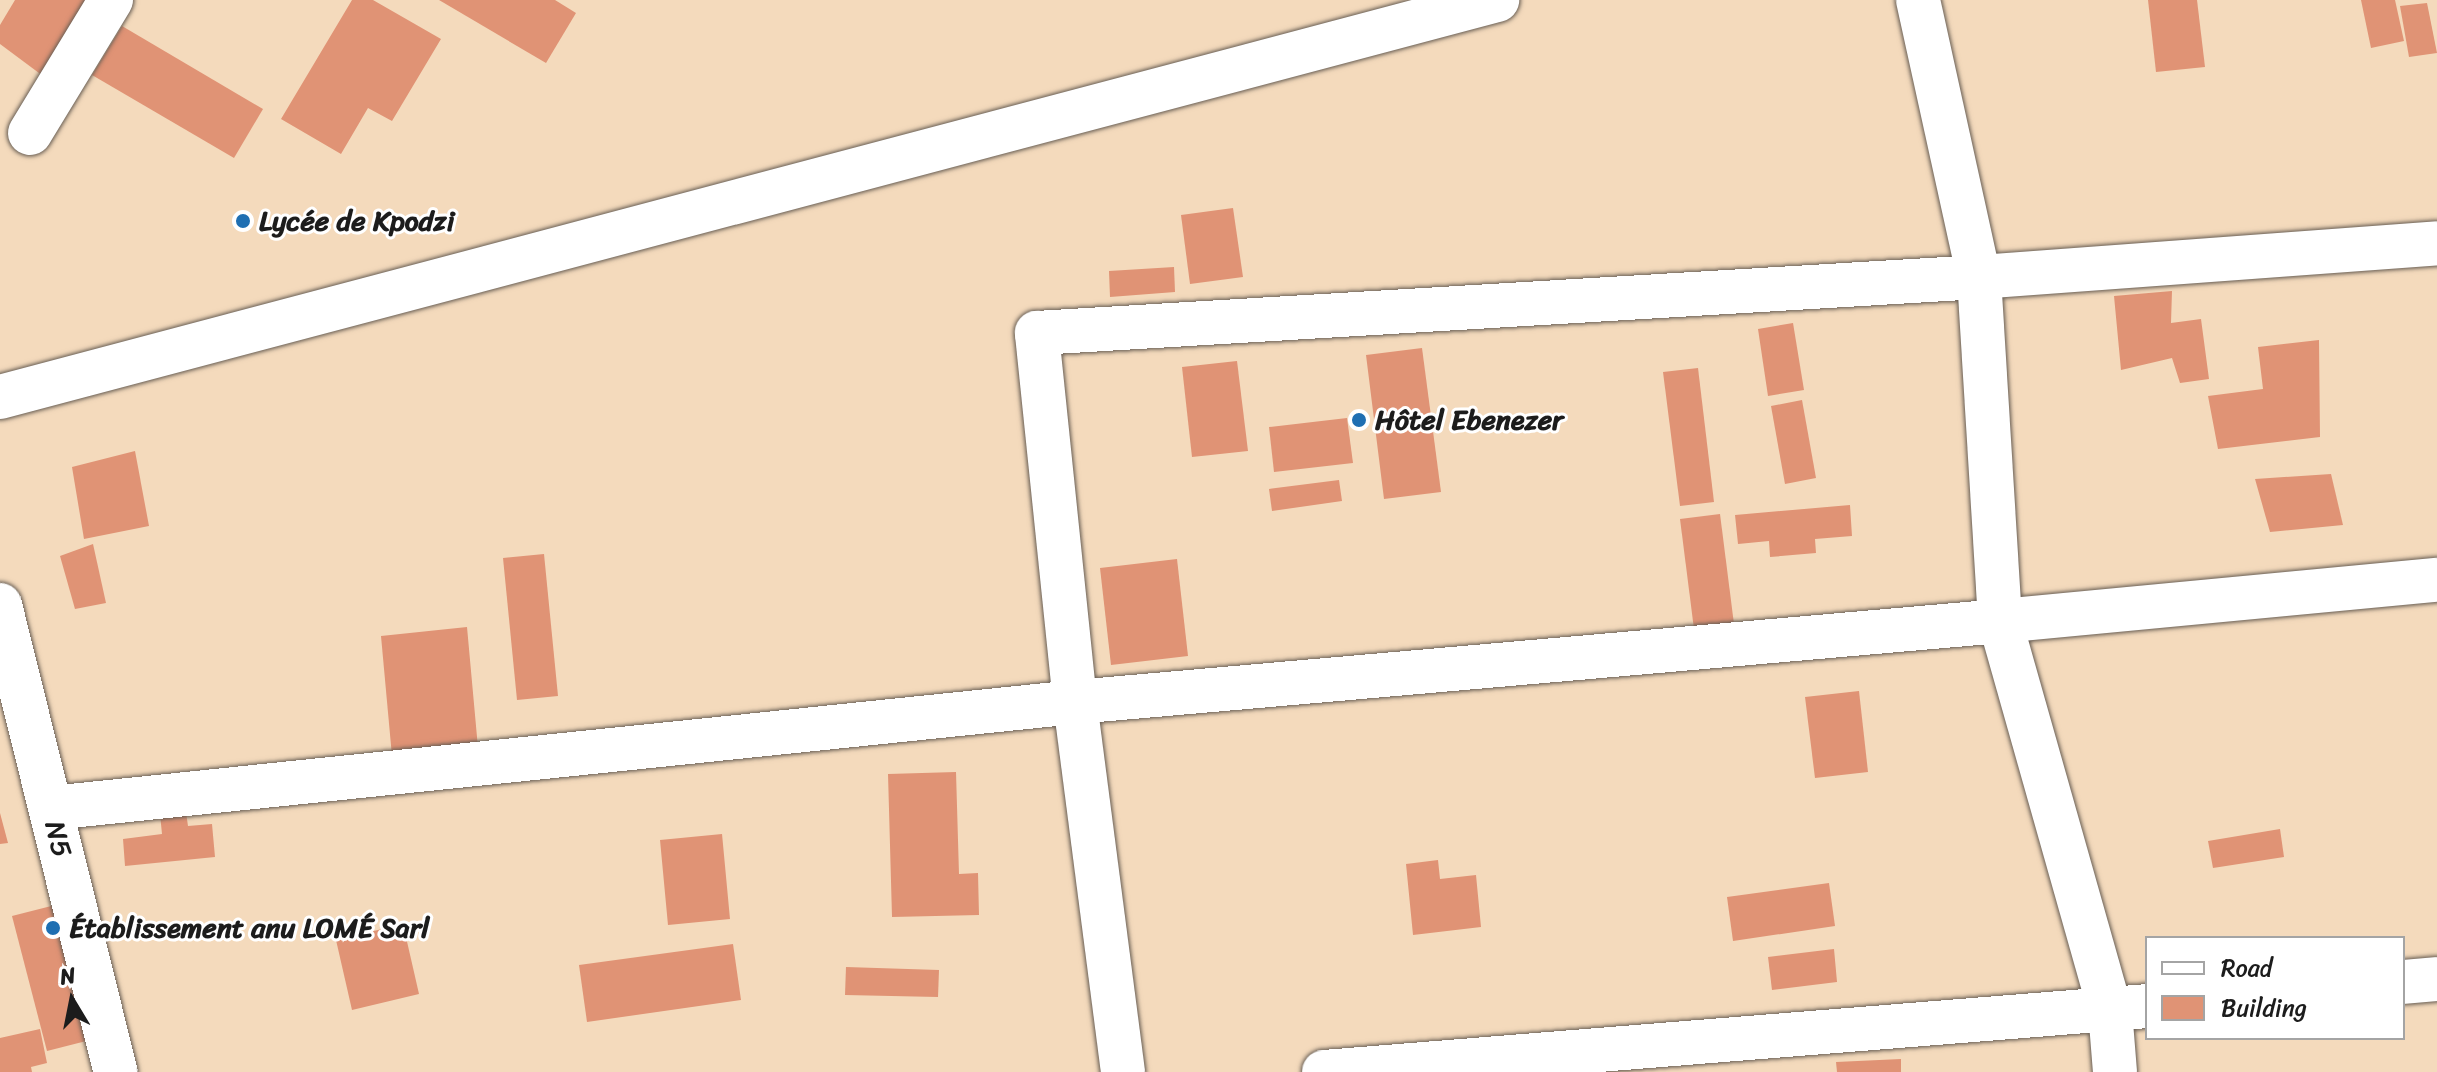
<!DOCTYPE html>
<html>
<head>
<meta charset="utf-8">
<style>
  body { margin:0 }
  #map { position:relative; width:2437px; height:1072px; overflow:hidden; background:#f4dabc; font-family:Sriracha,sans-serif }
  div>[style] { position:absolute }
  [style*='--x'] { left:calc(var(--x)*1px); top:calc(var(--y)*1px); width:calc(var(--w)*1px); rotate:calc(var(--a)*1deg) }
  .building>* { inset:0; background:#e09375 }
  .roads { filter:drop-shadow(0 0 2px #685e54) drop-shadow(0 0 2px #685e54) }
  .minor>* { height:44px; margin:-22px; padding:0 22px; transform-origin:22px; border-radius:22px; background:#fff }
  .major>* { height:44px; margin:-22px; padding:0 22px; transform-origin:22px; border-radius:22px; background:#fff }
  .dots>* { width:22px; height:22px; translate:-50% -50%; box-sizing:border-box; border:4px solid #fff; border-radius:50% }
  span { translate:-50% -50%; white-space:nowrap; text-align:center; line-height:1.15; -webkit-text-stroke:6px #fff; paint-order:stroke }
  .poi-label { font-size:28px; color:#1c1c1c; font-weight:700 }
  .left { translate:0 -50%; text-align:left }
  .street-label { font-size:28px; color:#1c1c1c }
  .legend { position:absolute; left:2145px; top:936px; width:260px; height:104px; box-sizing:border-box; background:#fff; border:2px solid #a4a4a4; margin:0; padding:10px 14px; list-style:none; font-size:24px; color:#1c1c1c }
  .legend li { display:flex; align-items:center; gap:16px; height:40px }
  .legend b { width:40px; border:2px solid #a4a4a4 }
  .north { position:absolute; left:32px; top:960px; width:80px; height:80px; -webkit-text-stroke:6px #fff; paint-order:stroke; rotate:350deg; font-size:22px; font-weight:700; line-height:32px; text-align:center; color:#1c1c1c }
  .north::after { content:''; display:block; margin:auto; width:28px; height:36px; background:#1c1c1c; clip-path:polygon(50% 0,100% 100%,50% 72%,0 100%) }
</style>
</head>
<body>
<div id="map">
  <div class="building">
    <i style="clip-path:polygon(15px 0,91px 0,43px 76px,0 44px,0 25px)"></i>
    <i style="clip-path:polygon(352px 0,373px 0,441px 39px,392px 121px,368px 108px,341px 154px,281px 119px)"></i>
    <i style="clip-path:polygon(439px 0,555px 0,576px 13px,546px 63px)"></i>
    <i style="clip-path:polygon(2148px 0,2197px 0,2205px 67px,2156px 72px)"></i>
    <i style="clip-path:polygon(2361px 0,2395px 0,2404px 41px,2371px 48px)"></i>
    <i style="clip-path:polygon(2427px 3px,2437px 53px,2409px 57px,2400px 6px)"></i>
    <i style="clip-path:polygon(122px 26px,263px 109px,234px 158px,92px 75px)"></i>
    <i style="clip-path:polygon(1233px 208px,1243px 277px,1190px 284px,1181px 215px)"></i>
    <i style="clip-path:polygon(1174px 267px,1175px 292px,1110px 297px,1109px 271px)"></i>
    <i style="clip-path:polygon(2172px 291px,2171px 323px,2201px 319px,2209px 379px,2180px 383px,2172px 358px,2121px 370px,2114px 296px)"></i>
    <i style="clip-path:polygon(1793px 323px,1804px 390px,1768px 396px,1758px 329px)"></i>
    <i style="clip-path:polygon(2319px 340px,2320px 437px,2218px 449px,2208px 396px,2263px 389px,2258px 347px)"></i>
    <i style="clip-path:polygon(1422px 348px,1441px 492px,1384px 499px,1366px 355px)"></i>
    <i style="clip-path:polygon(1237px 361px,1248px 451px,1192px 457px,1182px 367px)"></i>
    <i style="clip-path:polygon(1698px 368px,1714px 502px,1680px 506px,1663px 372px)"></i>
    <i style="clip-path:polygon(1802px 400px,1816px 478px,1785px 484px,1771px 406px)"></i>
    <i style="clip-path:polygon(1347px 418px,1353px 463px,1274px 472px,1269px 427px)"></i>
    <i style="clip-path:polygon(135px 451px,149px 526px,84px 539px,72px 467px)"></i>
    <i style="clip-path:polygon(2331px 474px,2343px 525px,2270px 532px,2255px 479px)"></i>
    <i style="clip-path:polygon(1339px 480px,1342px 501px,1272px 511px,1269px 489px)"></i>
    <i style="clip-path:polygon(1850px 505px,1852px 536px,1815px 539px,1816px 553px,1770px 557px,1769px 541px,1738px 544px,1735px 515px)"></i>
    <i style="clip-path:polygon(1720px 514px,1735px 632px,1695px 637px,1680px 519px)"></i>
    <i style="clip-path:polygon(93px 544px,106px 603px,75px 609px,60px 556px)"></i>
    <i style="clip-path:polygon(544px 554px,558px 696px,517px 700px,503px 558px)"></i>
    <i style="clip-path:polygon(1177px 559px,1188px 656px,1111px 665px,1100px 568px)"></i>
    <i style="clip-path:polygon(467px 627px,479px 759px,393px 767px,381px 636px)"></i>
    <i style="clip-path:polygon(1859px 691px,1868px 772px,1815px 778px,1805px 697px)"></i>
    <i style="clip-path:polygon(956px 772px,959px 874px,978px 873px,979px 915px,892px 917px,888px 774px)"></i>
    <i style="clip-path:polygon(186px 812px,188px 826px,212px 824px,215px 857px,125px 866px,123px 839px,162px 834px,160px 814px)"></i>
    <i style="clip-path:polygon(0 813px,8px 843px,0 844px)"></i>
    <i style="clip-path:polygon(2280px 829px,2284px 857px,2213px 868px,2208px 841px)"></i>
    <i style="clip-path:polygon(722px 834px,730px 919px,668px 925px,660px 840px)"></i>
    <i style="clip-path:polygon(1438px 860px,1440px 879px,1476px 875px,1481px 927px,1413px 935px,1406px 864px)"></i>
    <i style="clip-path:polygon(1829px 883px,1835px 926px,1733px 941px,1727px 897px)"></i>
    <i style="clip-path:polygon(67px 902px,102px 1037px,47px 1051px,12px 916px)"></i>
    <i style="clip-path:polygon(403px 924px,419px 994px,352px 1010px,336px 940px)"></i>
    <i style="clip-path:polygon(733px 944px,741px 1000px,587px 1022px,579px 965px)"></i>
    <i style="clip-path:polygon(1834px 949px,1837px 982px,1772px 990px,1768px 957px)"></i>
    <i style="clip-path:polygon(846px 967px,939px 970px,938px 997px,845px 995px)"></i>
    <i style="clip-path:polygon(40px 1029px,47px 1063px,31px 1067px,32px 1072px,0 1072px,0 1038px)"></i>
    <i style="clip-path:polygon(1901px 1059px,1901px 1072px,1837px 1072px,1836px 1062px)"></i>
  </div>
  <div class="roads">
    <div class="minor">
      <i style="--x:1918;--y:0;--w:284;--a:77.6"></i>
      <i style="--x:1979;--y:277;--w:345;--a:86.5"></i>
      <i style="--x:2000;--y:621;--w:439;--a:-5.4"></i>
      <i style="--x:30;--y:133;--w:156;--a:-58.7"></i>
      <i style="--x:0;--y:397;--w:1549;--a:-14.85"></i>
      <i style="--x:51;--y:808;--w:1029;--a:-5.91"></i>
      <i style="--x:1075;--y:702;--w:929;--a:-5"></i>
      <i style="--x:2000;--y:621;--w:404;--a:74.2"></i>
      <i style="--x:2110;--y:1010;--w:62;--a:85.4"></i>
      <i style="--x:2403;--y:982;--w:34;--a:-5"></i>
      <i style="--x:1123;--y:1072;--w:373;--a:-97.4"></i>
      <i style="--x:1075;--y:702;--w:371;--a:-95.9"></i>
      <i style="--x:1037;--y:333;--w:944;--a:-3.4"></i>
      <i style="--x:1979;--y:277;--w:459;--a:-4.2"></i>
      <i style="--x:1324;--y:1072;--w:826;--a:-4.58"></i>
    </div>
    <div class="major">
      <i style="--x:0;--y:605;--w:481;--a:76.1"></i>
    </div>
  </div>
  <div class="dots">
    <i style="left:243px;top:221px;background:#1f6fb2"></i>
    <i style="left:1359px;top:420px;background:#1f6fb2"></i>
    <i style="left:53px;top:928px;background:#1f6fb2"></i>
  </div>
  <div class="poi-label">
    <span class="left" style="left:259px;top:221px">Lycée de Kpodzi</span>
    <span class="left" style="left:1375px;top:420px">Hôtel Ebenezer</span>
    <span class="left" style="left:69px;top:928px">Établissement anu LOMÉ Sarl</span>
  </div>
  <div class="street-label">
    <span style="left:58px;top:839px;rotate:76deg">N5</span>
  </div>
  <ul class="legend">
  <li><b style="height:10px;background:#fff"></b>Road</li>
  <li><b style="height:22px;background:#e09375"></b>Building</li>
  </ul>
  <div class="north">N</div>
</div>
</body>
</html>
